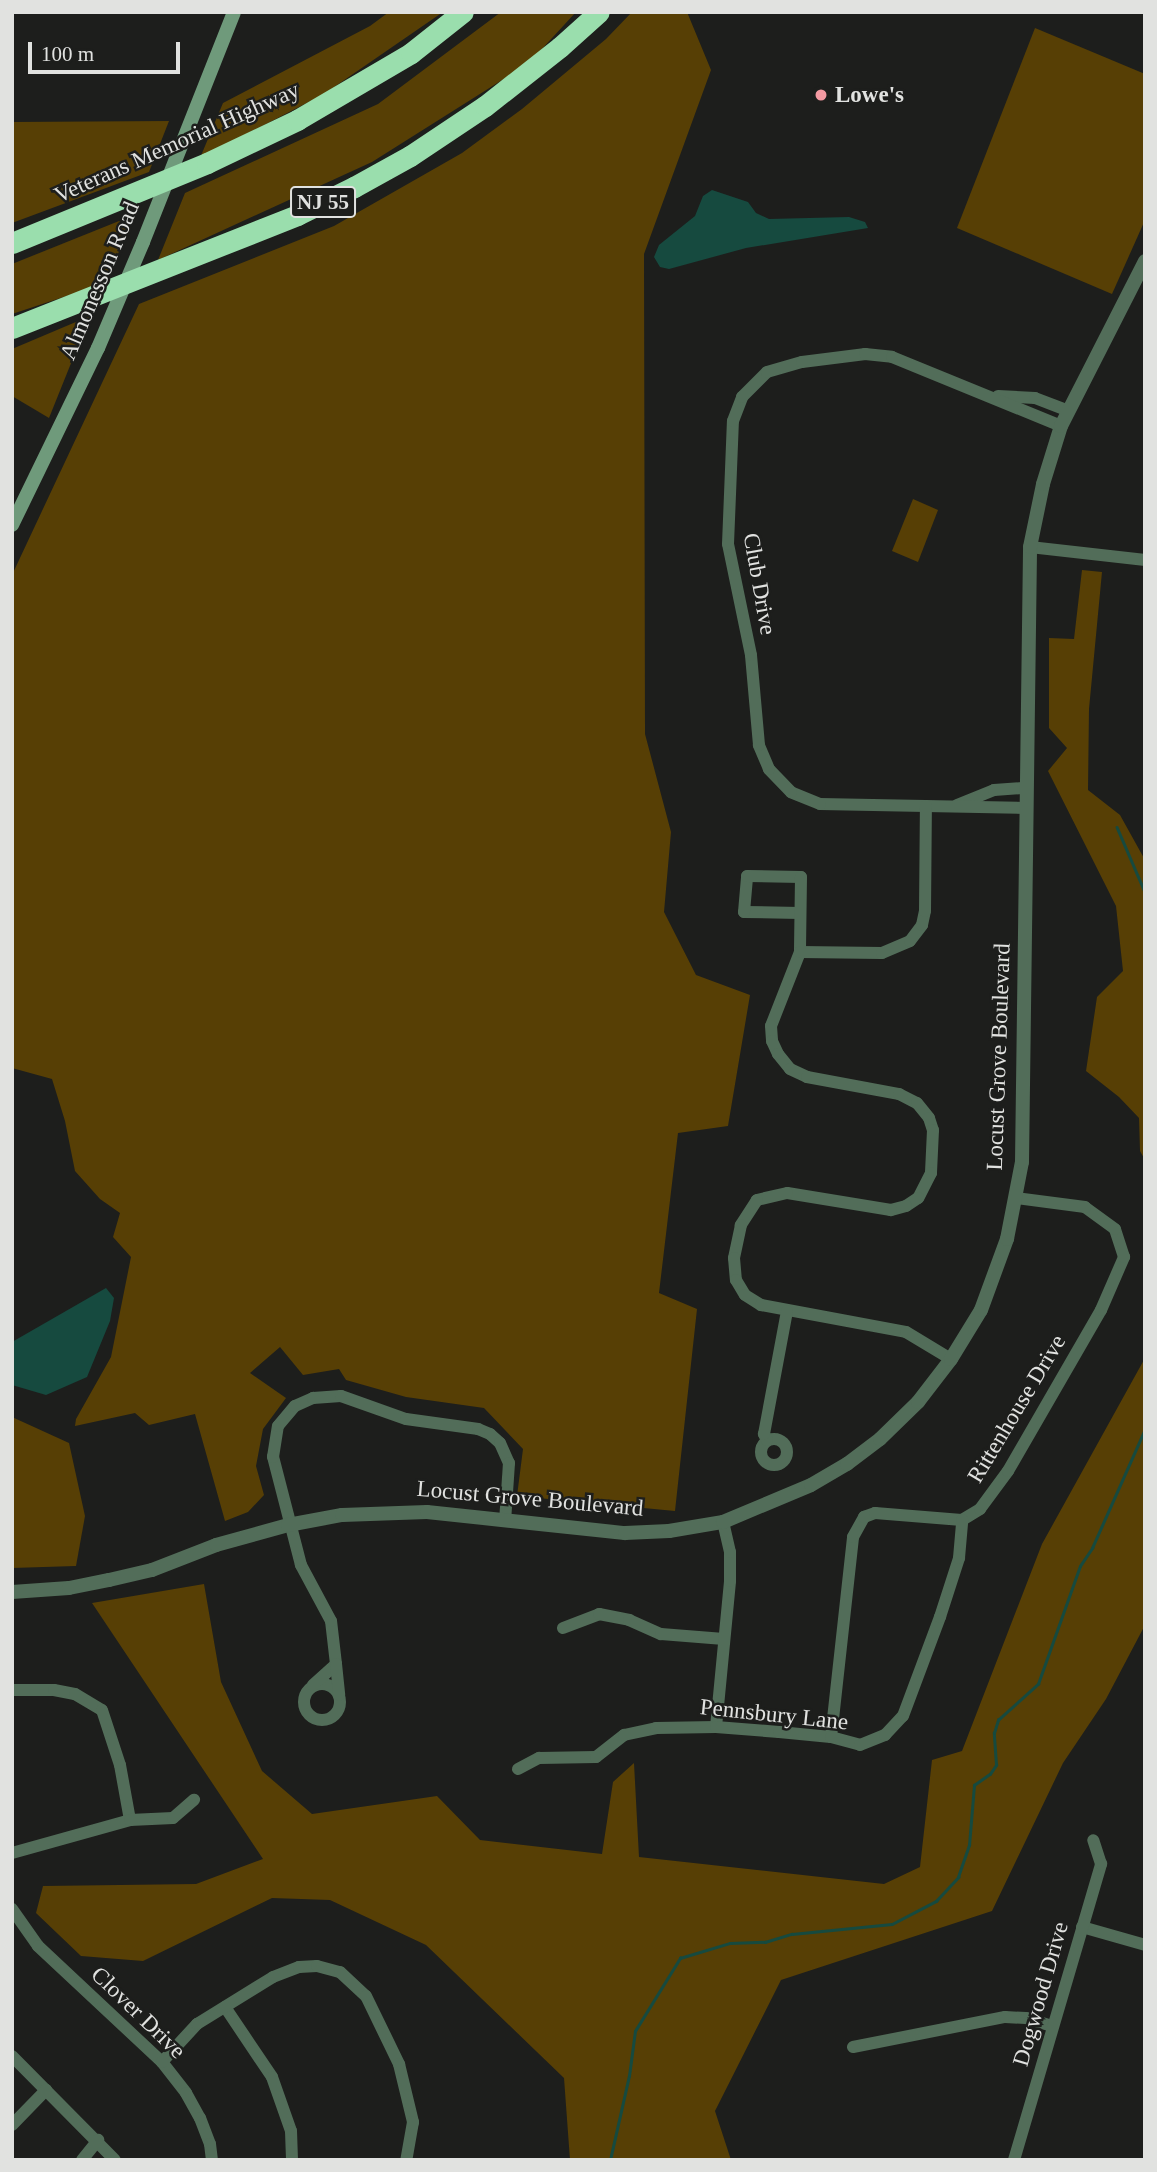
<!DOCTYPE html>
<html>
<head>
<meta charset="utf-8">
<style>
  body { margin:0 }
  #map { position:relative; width:1157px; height:2172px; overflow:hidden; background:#1d1e1c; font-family:Georgia,serif }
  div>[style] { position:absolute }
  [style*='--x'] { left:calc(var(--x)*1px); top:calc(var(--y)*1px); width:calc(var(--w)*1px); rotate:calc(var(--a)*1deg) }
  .green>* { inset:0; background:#573f05 }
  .water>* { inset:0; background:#164a3f }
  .stream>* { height:2.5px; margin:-1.25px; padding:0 1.25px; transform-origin:1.25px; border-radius:1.25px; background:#164a3f }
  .minor>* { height:12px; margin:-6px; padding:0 6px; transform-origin:6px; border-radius:6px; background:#526d59 }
  .minor>.ring { margin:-6px; padding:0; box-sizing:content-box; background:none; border:12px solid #526d59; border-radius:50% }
  .tertiary>* { height:14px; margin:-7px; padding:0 7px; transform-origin:7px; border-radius:7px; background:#526d59 }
  .secondary>* { height:14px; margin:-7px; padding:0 7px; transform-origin:7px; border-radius:7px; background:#6f9a7b }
  .motorway>* { height:21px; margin:-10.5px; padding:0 10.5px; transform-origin:10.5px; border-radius:10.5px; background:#9adead }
  .dots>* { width:19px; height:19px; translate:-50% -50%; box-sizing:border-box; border:4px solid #1d1e1c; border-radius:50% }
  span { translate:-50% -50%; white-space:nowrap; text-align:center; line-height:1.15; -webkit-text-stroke:5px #1d1e1c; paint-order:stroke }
  .shield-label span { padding:2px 5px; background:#1d1e1c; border:2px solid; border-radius:5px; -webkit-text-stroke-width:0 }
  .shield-label { font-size:21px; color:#e1e2e0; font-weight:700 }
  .poi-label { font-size:23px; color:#e1e2e0; font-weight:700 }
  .left { translate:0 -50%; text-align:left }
  .street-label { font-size:23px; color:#e1e2e0 }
  .frame { position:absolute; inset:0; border:14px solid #e1e2e0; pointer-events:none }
  .scale { position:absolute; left:28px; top:42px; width:152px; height:32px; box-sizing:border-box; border:4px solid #e1e2e0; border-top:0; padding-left:9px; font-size:21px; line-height:24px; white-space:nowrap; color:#e1e2e0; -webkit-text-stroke:5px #1d1e1c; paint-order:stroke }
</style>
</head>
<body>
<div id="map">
  <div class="green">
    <i style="clip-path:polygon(389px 12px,443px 12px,324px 94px,200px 158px,223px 103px,370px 26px)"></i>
    <i style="clip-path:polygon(501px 12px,576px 12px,529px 63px,372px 162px,158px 260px,185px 193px,378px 104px)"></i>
    <i style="clip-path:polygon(632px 12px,687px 12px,711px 70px,644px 254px,645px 734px,671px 832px,664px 912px,696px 975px,750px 995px,728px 1126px,678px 1133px,659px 1293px,697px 1309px,675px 1511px,517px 1496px,523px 1449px,484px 1408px,406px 1397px,346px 1380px,339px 1369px,303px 1375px,280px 1347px,250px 1373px,286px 1398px,263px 1429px,256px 1466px,264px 1495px,248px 1512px,225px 1521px,195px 1414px,149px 1425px,135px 1413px,75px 1426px,76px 1419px,111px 1357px,131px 1257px,113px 1237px,120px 1213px,100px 1199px,75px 1171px,65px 1121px,52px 1079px,12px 1068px,12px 575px,139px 304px,334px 226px,462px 153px,522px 109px,606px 39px)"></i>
    <i style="clip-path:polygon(1035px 28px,1145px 74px,1145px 220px,1112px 294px,957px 228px)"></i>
    <i style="clip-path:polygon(169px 121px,149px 172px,12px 223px,12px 122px)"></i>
    <i style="clip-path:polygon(134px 215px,106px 283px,12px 314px,12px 264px)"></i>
    <i style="clip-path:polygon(90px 316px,49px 418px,12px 396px,12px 349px)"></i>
    <i style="clip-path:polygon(913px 499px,938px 510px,918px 562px,892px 551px)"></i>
    <i style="clip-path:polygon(1082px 570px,1102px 572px,1089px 709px,1088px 790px,1120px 815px,1145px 860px,1145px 1160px,1140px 1151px,1139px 1118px,1119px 1097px,1086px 1071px,1097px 997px,1123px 971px,1116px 906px,1048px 771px,1067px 748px,1049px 728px,1049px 638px,1074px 639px)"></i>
    <i style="clip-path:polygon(1145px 1358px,1145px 1625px,1106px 1699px,1063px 1763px,992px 1911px,781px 1980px,715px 2111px,731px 2160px,570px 2160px,564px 2078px,426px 1945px,330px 1900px,272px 1898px,143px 1961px,81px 1956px,36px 1913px,43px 1886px,196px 1884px,263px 1859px,92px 1603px,204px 1584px,221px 1682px,262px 1771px,312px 1814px,437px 1796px,480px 1840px,602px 1854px,613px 1782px,634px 1763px,639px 1857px,884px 1884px,920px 1867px,932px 1760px,962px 1751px,1042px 1544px)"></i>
    <i style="clip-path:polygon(12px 1417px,69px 1443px,85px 1516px,76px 1566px,12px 1568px)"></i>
  </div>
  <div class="water">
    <i style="clip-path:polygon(712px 190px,748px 202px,756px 213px,769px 219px,849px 217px,865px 222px,868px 228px,746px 248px,669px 269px,660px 267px,654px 257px,659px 245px,695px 216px,703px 196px)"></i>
    <i style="clip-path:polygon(106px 1288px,114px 1298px,110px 1321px,87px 1377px,46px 1395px,12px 1385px,12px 1342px)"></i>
  </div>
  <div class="stream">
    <i style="--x:1117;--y:827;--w:71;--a:66.7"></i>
    <i style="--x:610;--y:2160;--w:86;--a:-77.3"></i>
    <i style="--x:629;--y:2076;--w:45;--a:-82.4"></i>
    <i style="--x:635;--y:2031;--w:86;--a:-58.3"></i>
    <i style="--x:680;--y:1958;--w:52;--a:-16.7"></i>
    <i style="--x:730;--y:1943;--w:35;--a:-2"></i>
    <i style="--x:765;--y:1942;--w:28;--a:-17"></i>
    <i style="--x:792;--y:1934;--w:100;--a:-5.7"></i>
    <i style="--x:892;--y:1924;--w:50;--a:-27.6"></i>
    <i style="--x:936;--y:1901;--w:33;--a:-47"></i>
    <i style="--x:958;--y:1877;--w:34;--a:-71"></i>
    <i style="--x:969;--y:1845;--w:60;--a:-85.2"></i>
    <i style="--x:974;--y:1785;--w:19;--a:-35"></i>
    <i style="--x:990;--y:1774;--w:11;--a:-56"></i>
    <i style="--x:996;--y:1765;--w:32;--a:-94"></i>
    <i style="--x:994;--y:1733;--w:14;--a:-73"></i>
    <i style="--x:998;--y:1720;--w:54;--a:-42"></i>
    <i style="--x:1038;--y:1684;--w:125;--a:-70.4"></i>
    <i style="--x:1080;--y:1566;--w:22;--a:-56"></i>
    <i style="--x:1092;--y:1548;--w:130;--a:-66"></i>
  </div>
  <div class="minor">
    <i style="--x:998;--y:396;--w:37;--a:3"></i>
    <i style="--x:1035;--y:398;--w:36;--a:21"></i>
    <i style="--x:1030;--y:547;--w:116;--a:6.4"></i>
    <i style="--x:957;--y:805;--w:40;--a:-22"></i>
    <i style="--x:994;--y:790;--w:32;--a:-4"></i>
    <i style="--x:1026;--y:808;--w:206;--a:-178.9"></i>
    <i style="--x:820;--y:804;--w:31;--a:-158"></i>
    <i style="--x:791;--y:792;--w:32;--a:-134"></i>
    <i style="--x:769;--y:769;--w:26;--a:-113"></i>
    <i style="--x:759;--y:745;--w:90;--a:-95.1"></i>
    <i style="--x:751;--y:655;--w:113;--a:-101.7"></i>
    <i style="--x:728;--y:544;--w:123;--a:-87.7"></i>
    <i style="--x:733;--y:421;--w:26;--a:-69"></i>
    <i style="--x:742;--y:397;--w:35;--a:-45"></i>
    <i style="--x:767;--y:372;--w:36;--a:-16"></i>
    <i style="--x:802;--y:362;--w:64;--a:-7.2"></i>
    <i style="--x:865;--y:354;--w:27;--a:6"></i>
    <i style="--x:892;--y:357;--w:183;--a:22.2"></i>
    <i style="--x:800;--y:913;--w:56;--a:-179"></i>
    <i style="--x:744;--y:912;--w:36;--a:-85"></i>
    <i style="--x:747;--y:876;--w:54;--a:1.1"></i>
    <i style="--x:801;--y:877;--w:75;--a:90.8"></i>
    <i style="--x:800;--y:952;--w:79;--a:111.4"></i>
    <i style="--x:771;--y:1026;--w:15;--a:86"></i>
    <i style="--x:772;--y:1041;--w:14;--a:65"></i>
    <i style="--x:778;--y:1054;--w:19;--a:51"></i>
    <i style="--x:790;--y:1069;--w:19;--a:25"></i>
    <i style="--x:807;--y:1077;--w:94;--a:10.5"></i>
    <i style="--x:899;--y:1094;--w:20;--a:27"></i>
    <i style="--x:917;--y:1103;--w:19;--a:51"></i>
    <i style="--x:929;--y:1118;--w:13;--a:72"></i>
    <i style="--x:933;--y:1130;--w:43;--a:92.7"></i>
    <i style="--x:931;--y:1173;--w:28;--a:117"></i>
    <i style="--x:918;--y:1198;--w:14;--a:146"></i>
    <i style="--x:906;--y:1206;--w:16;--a:165"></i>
    <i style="--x:891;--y:1210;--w:105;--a:-170.7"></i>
    <i style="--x:787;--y:1193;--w:31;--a:167"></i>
    <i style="--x:757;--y:1200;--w:30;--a:123"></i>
    <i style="--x:741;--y:1225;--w:34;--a:102"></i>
    <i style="--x:734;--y:1258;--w:22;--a:85"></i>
    <i style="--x:736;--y:1280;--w:17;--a:59"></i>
    <i style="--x:745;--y:1295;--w:19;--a:32"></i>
    <i style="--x:761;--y:1305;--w:147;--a:10.5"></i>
    <i style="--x:906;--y:1332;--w:52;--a:31"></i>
    <i style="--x:800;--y:952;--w:82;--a:0.7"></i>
    <i style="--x:882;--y:953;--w:30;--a:-23"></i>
    <i style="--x:910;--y:941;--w:20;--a:-53"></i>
    <i style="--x:922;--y:925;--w:14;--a:-78"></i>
    <i style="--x:925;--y:911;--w:105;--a:-89.5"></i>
    <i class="ring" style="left:761px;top:1439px;width:14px;height:14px"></i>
    <i style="--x:767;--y:1440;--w:7;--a:-117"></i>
    <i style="--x:764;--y:1434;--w:125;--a:-79.4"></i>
    <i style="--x:563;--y:1628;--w:39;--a:-21"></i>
    <i style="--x:599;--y:1614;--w:31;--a:11"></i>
    <i style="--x:629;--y:1620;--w:35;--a:24"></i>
    <i style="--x:661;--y:1634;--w:63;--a:4.5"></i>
    <i style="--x:336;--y:1664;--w:43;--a:-96.6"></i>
    <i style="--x:331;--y:1621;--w:64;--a:-118.2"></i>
    <i style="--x:301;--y:1565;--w:112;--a:-104.5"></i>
    <i style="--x:273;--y:1457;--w:31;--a:-81"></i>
    <i style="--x:278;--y:1426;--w:26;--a:-50"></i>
    <i style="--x:295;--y:1406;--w:20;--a:-24"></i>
    <i style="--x:313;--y:1398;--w:28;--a:-4"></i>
    <i style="--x:341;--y:1396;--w:69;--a:19.5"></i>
    <i style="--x:406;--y:1419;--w:73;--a:7.9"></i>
    <i style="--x:478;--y:1429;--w:13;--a:23"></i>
    <i style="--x:490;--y:1434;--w:13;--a:42"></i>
    <i style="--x:500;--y:1443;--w:22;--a:66"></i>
    <i style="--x:509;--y:1463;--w:58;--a:93.9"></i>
    <i class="ring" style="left:304px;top:1684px;width:24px;height:24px"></i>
    <i style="--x:313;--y:1685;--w:31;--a:-42"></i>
    <i style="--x:336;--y:1664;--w:31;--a:84"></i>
    <i style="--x:12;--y:1690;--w:42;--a:0"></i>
    <i style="--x:54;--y:1690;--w:21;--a:11"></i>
    <i style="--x:75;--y:1694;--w:31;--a:31"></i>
    <i style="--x:102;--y:1710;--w:58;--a:71.9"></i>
    <i style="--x:120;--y:1765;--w:56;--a:79.7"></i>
    <i style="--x:716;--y:1727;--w:147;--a:-84.5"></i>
    <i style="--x:730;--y:1581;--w:29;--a:-90"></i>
    <i style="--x:730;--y:1552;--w:31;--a:-103"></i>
    <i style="--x:831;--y:1737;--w:201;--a:-83.7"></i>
    <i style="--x:853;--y:1537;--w:23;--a:-61"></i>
    <i style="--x:864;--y:1517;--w:12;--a:-20"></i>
    <i style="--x:875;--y:1513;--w:87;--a:4.6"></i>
    <i style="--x:962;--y:1520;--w:21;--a:-31"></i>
    <i style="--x:980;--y:1509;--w:47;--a:-53.6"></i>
    <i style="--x:1008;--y:1471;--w:186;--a:-60"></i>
    <i style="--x:1101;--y:1310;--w:58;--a:-66.5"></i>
    <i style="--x:1124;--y:1257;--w:29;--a:-108"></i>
    <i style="--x:1115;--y:1229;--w:37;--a:-144"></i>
    <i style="--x:1085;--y:1207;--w:70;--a:-172.6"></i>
    <i style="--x:518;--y:1769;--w:24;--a:-28"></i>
    <i style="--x:539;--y:1758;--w:57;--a:-1"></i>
    <i style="--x:596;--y:1757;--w:36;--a:-38"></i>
    <i style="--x:624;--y:1735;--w:33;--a:-12"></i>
    <i style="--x:656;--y:1728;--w:60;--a:-1"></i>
    <i style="--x:716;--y:1727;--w:63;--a:4.5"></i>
    <i style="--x:779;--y:1732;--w:52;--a:5.5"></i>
    <i style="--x:831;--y:1737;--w:30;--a:15"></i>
    <i style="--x:860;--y:1745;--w:27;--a:-22"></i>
    <i style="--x:885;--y:1735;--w:26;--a:-47"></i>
    <i style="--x:903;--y:1716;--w:106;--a:-69.5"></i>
    <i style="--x:940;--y:1617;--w:62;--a:-72.1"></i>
    <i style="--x:959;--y:1558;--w:38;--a:-85"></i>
    <i style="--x:12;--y:1853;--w:123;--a:-15.6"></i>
    <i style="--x:130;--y:1820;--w:43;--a:-2.7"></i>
    <i style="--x:173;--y:1818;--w:28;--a:-41"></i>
    <i style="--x:12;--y:1909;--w:45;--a:54.9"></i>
    <i style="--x:38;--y:1946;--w:170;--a:43.1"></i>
    <i style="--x:162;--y:2062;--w:39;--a:52"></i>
    <i style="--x:186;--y:2093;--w:29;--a:61"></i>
    <i style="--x:200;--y:2118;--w:28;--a:69"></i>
    <i style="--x:210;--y:2144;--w:16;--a:83"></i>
    <i style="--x:1082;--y:1927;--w:66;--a:15.9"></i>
    <i style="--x:225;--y:2007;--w:84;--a:56.1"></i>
    <i style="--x:272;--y:2077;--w:57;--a:70.6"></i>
    <i style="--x:291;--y:2131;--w:29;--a:88"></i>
    <i style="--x:853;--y:2047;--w:155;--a:-11.2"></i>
    <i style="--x:1005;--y:2017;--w:21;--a:3"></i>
    <i style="--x:1026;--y:2018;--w:28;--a:17"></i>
    <i style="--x:12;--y:2056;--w:146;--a:45.3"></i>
    <i style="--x:162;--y:2062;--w:52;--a:-47.4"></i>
    <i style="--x:197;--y:2024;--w:89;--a:-31.7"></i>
    <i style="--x:273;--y:1977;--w:28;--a:-21"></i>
    <i style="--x:299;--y:1967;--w:18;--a:-3"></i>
    <i style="--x:317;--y:1966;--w:24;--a:15"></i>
    <i style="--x:340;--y:1972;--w:35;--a:43"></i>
    <i style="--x:366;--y:1996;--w:76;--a:64.1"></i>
    <i style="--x:399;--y:2064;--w:60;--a:76.4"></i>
    <i style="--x:413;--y:2122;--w:39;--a:100"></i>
    <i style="--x:12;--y:2125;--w:49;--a:-45.8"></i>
    <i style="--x:82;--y:2160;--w:26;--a:-51"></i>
    <i style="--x:1014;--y:2160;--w:309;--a:-73.6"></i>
    <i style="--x:1101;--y:1864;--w:25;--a:-108"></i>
  </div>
  <div class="tertiary">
    <i style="--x:12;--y:1592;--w:57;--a:-4"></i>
    <i style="--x:69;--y:1588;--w:41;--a:-11.3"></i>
    <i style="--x:109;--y:1580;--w:44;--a:-13.1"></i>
    <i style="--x:152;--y:1570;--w:69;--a:-21.3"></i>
    <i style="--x:216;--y:1545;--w:75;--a:-15.5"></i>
    <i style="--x:288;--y:1525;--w:55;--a:-10.5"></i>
    <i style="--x:342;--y:1515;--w:85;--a:-2"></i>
    <i style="--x:427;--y:1512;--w:199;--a:6.1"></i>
    <i style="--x:625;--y:1533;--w:44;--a:-2.6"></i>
    <i style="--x:669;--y:1531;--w:55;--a:-9.5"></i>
    <i style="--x:723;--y:1522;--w:95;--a:-22.8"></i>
    <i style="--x:811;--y:1485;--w:42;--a:-30.3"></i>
    <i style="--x:847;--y:1464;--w:41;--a:-37.1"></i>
    <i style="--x:880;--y:1439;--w:53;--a:-44.2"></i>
    <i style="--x:918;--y:1402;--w:54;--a:-52.5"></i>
    <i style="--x:951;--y:1359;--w:57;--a:-58.5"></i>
    <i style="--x:981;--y:1310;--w:76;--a:-69.9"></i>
    <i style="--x:1007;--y:1239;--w:78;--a:-79"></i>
    <i style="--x:1022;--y:1162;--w:615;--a:-89.25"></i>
    <i style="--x:1030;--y:547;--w:64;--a:-78.3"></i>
    <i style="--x:1043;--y:484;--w:61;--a:-72.8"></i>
    <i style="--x:1061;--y:426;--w:185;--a:-63"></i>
  </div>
  <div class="secondary">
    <i style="--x:12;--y:525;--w:197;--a:-64.1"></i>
    <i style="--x:98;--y:348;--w:115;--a:-67"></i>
    <i style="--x:143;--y:242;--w:247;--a:-68.4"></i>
  </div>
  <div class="motorway">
    <i style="--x:12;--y:243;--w:211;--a:-22.3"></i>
    <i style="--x:207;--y:163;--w:100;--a:-25.5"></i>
    <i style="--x:297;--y:120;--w:132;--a:-30.4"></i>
    <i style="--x:411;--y:53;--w:66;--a:-38.3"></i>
    <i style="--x:12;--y:328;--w:307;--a:-21.6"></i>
    <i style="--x:297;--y:215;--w:64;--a:-26.2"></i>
    <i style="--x:354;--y:187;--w:64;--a:-29"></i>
    <i style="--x:410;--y:156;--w:90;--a:-33.7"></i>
    <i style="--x:485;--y:106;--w:95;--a:-38.2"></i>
    <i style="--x:560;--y:47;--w:52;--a:-41.9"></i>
  </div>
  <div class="dots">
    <i style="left:821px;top:95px;background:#f49aa2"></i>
  </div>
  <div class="shield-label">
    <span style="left:323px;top:202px">NJ 55</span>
  </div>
  <div class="poi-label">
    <span class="left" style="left:835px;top:95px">Lowe's</span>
  </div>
  <div class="street-label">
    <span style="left:177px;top:143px;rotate:-24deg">Veterans Memorial Highway</span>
    <span style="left:100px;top:281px;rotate:-67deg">Almonesson Road</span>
    <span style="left:759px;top:584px;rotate:80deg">Club Drive</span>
    <span style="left:999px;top:1057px;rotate:-88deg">Locust Grove Boulevard</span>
    <span style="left:1017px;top:1409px;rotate:-59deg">Rittenhouse Drive</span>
    <span style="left:530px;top:1499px;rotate:5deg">Locust Grove Boulevard</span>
    <span style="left:774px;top:1715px;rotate:6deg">Pennsbury Lane</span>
    <span style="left:1041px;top:1994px;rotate:-74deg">Dogwood Drive</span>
    <span style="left:138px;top:2013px;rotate:44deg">Clover Drive</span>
  </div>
  <div class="frame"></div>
  <div class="scale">100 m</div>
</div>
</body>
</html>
